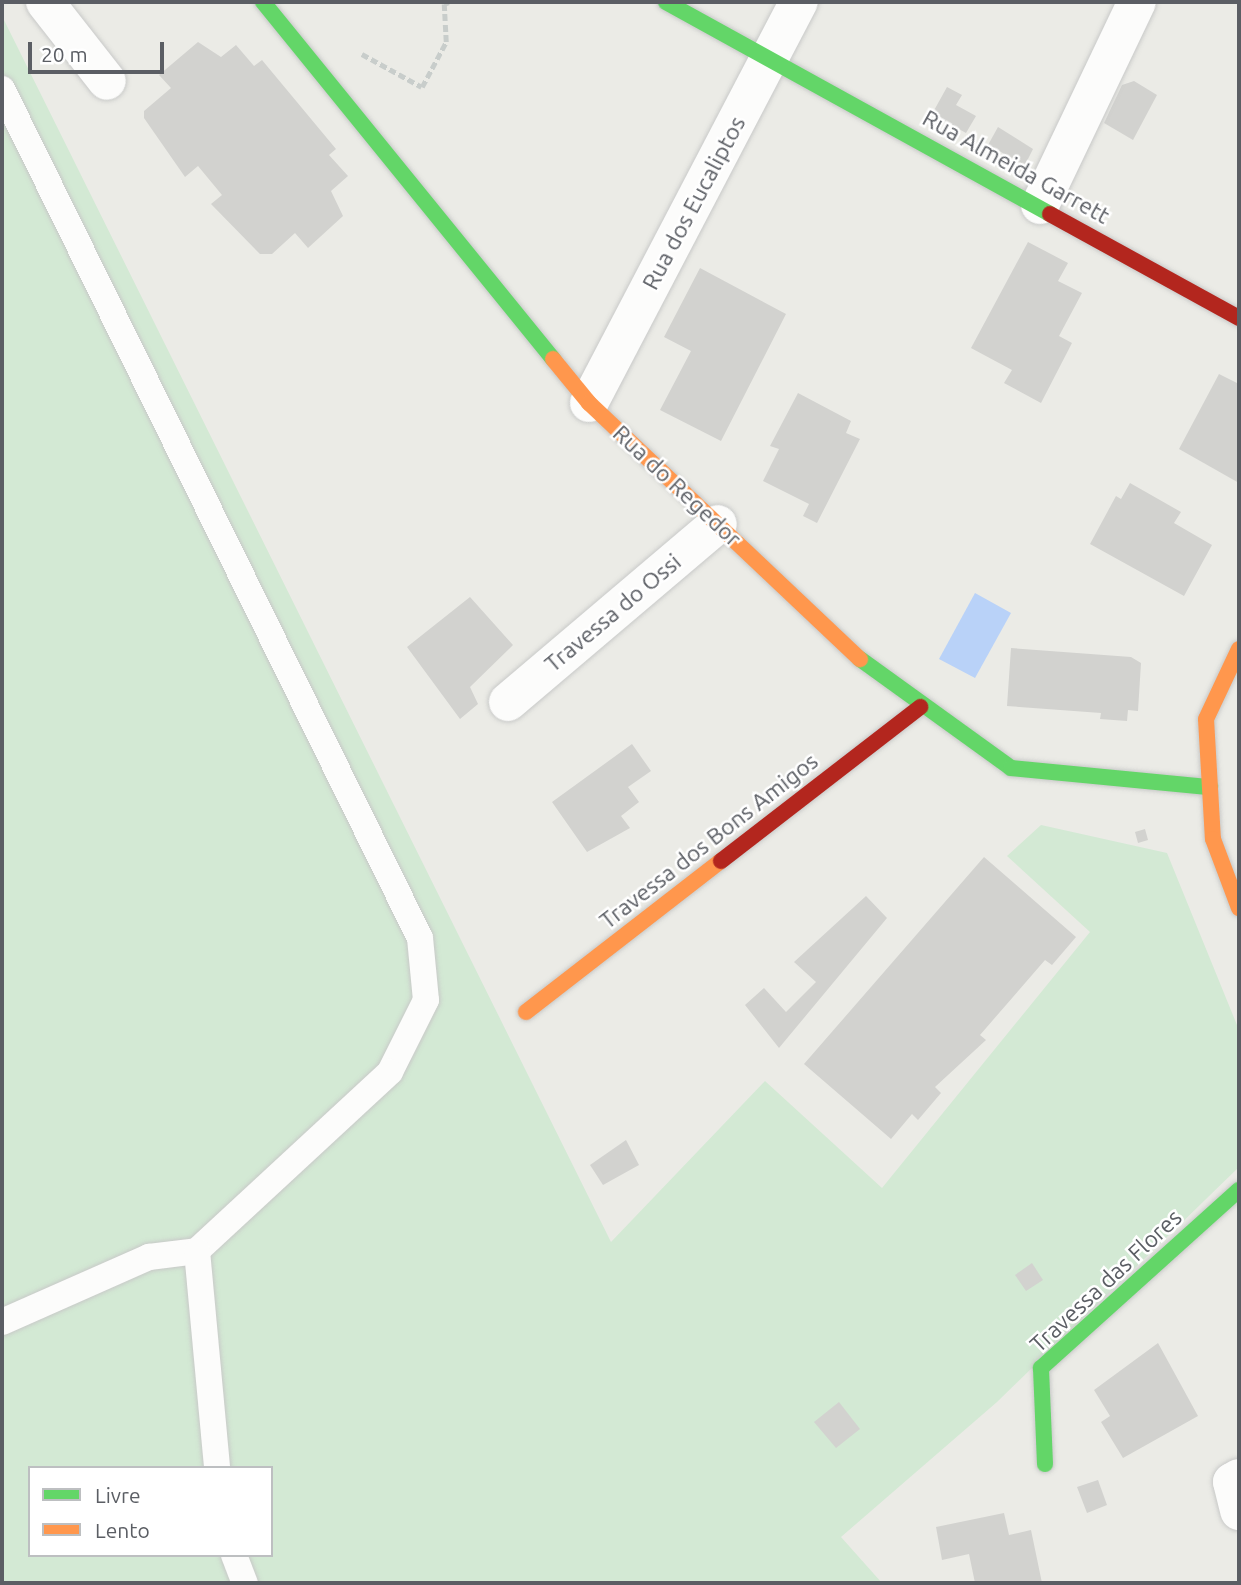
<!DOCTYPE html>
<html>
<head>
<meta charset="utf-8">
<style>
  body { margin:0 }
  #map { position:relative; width:1241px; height:1585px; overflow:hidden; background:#ebebe6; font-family:Ubuntu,sans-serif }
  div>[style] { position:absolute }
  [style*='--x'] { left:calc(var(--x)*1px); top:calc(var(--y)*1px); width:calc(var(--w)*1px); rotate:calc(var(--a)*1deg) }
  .green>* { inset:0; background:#d3e9d4 }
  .water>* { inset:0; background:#b9d2f8 }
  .building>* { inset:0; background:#d2d2cf }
  .path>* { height:4.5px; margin-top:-2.25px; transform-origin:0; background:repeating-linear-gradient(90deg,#c8cdcb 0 7px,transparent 0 10.5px) }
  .roads { filter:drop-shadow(0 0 2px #c8c9c8) drop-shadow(0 0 2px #c8c9c8) }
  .lane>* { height:26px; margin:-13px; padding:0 13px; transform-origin:13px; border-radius:13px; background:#fcfcfb }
  .street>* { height:38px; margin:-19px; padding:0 19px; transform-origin:19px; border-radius:19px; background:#fcfcfb }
  .fast>* { height:16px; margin:-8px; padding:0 8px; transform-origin:8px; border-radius:8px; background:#63d668 }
  .slow>* { height:16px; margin:-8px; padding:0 8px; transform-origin:8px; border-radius:8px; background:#ff974d }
  .jam>* { height:16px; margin:-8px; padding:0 8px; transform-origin:8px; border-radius:8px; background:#b3261e }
  span { translate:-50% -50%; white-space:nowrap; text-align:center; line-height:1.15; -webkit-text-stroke:5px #fff; paint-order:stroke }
  .street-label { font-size:23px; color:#5b5e64 }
  .frame { position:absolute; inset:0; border:4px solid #5b5e64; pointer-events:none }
  .legend { position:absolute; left:28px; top:1466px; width:245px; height:91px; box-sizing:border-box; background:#fff; border:2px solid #bdbfc1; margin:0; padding:9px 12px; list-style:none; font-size:21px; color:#5b5e64 }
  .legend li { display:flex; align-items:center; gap:14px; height:35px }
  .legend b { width:35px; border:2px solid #bdbfc1 }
  .scale { position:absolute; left:28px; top:42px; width:136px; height:32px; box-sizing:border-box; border:4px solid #5b5e64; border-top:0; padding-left:9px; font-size:21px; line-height:24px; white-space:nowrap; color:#5b5e64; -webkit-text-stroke:5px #fff; paint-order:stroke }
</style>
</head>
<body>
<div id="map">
  <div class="green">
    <i style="clip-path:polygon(evenodd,2px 16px,611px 1242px,765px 1081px,882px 1188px,1090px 932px,1007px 856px,1041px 825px,1167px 853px,1239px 1030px,1239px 1167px,997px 1402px,841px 1537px,882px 1583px,2px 1583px,2px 16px,30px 1468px,271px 1468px,271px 1555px,30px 1555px,30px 1468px)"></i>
  </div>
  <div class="water">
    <i style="clip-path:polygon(975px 593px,1011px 613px,975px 678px,939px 659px)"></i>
  </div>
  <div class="building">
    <i style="clip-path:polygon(198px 42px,221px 57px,236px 45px,254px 66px,262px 60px,336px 149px,329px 155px,348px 176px,331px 191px,343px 216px,308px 248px,295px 233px,272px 254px,260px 254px,211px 204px,222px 195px,198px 166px,185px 177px,144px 118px,144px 111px,171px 88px,159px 75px)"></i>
    <i style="clip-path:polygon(1134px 81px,1157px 95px,1133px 140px,1104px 123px,1122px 85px)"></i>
    <i style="clip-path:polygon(947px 87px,962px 95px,956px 105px,976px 116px,966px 133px,932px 114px)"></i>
    <i style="clip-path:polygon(998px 127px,1033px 149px,1025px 165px,988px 145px)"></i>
    <i style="clip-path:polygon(1028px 242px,1068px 263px,1058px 281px,1082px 293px,1059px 336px,1072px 343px,1041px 403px,1004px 383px,1012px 370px,971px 348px)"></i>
    <i style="clip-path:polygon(700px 268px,786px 314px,721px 441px,660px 410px,691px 351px,664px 337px)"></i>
    <i style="clip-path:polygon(1219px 374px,1239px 384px,1239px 483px,1179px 449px)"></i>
    <i style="clip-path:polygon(798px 393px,851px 421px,846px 433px,860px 439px,817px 523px,803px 516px,809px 504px,763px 481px,779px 449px,770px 446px)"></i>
    <i style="clip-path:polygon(1130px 483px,1181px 512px,1174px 523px,1212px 545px,1184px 596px,1090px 544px,1116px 496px,1121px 499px)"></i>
    <i style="clip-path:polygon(470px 597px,513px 645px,470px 687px,478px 704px,460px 719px,407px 647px)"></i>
    <i style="clip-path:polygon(1011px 648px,1131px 657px,1141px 663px,1138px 711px,1128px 710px,1127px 721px,1100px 719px,1101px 713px,1007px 706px)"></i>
    <i style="clip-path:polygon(632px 744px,651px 771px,628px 787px,639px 802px,621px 816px,630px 828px,587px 852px,552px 802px)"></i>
    <i style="clip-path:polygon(1145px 829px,1148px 840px,1138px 843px,1135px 832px)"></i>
    <i style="clip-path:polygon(984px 857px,1076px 937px,1052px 965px,1045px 960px,980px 1035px,986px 1040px,935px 1087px,941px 1093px,918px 1120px,912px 1114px,891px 1139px,804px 1064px)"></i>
    <i style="clip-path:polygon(866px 896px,887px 918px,779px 1048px,745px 1005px,764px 988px,786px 1012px,816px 982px,794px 962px)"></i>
    <i style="clip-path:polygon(626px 1140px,639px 1165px,603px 1185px,590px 1165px)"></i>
    <i style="clip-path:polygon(1032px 1263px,1043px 1280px,1026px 1291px,1015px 1275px)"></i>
    <i style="clip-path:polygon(1158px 1343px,1198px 1416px,1123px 1458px,1101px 1422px,1110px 1416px,1094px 1390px)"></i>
    <i style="clip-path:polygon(839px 1402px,860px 1429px,836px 1448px,814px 1422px)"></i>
    <i style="clip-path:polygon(1098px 1480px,1107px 1505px,1087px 1513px,1077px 1487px)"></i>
    <i style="clip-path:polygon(1004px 1513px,1009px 1535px,1031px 1530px,1042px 1583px,975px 1583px,969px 1554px,942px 1560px,936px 1527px)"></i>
  </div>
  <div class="path">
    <i style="--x:362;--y:54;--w:68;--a:28.8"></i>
    <i style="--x:422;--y:87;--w:51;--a:-61.9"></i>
    <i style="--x:446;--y:42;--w:38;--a:-93"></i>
    <i style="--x:444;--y:4;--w:5;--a:-22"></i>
  </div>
  <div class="roads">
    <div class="lane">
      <i style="--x:2;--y:89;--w:946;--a:63.79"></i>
      <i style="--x:420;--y:938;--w:62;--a:84.5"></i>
      <i style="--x:426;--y:1000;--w:80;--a:116.6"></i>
      <i style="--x:390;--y:1072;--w:263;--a:137.2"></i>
      <i style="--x:2;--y:1322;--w:161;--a:-23.9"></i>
      <i style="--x:149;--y:1257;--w:48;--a:-7.1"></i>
      <i style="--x:197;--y:1251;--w:218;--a:84.7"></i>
      <i style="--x:234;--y:1555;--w:30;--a:69"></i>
    </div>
    <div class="street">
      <i style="--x:45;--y:2;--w:100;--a:51.9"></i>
      <i style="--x:1040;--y:205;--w:225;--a:-64.5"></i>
      <i style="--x:589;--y:403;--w:453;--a:-62.4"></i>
      <i style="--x:508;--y:702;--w:275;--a:-40.3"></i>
      <i style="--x:1239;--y:1478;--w:8;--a:150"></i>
      <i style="--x:1232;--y:1482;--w:30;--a:76"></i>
    </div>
    <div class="fast">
      <i style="--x:263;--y:2;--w:460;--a:50.9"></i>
      <i style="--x:666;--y:2;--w:439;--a:28.9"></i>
      <i style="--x:860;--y:659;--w:186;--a:35.8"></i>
      <i style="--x:1011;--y:768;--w:200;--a:5.5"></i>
      <i style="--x:1045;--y:1464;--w:96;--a:-92.4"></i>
      <i style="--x:1041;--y:1368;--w:266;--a:-42"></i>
    </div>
    <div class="slow">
      <i style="--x:553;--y:359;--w:57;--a:50.7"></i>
      <i style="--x:589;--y:403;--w:373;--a:43.4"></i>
      <i style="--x:1239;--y:649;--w:77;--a:115.2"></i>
      <i style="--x:1206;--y:719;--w:120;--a:86.7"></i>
      <i style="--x:1213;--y:839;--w:74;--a:69.4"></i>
      <i style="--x:526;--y:1012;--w:247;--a:-37.8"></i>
    </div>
    <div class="jam">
      <i style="--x:1050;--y:214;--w:216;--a:28.8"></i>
      <i style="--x:721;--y:861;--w:252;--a:-37.7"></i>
    </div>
  </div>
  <div class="street-label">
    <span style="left:1016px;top:167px;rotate:29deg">Rua Almeida Garrett</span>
    <span style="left:694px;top:203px;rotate:-62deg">Rua dos Eucaliptos</span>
    <span style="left:677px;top:486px;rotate:43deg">Rua do Regedor</span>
    <span style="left:613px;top:613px;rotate:-40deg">Travessa do Ossi</span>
    <span style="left:709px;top:841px;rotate:-38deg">Travessa dos Bons Amigos</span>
    <span style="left:1106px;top:1281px;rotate:-43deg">Travessa das Flores</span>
  </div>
  <div class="frame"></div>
  <ul class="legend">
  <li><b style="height:9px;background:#63d668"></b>Livre</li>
  <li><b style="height:9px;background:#ff974d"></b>Lento</li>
  </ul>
  <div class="scale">20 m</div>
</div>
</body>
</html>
